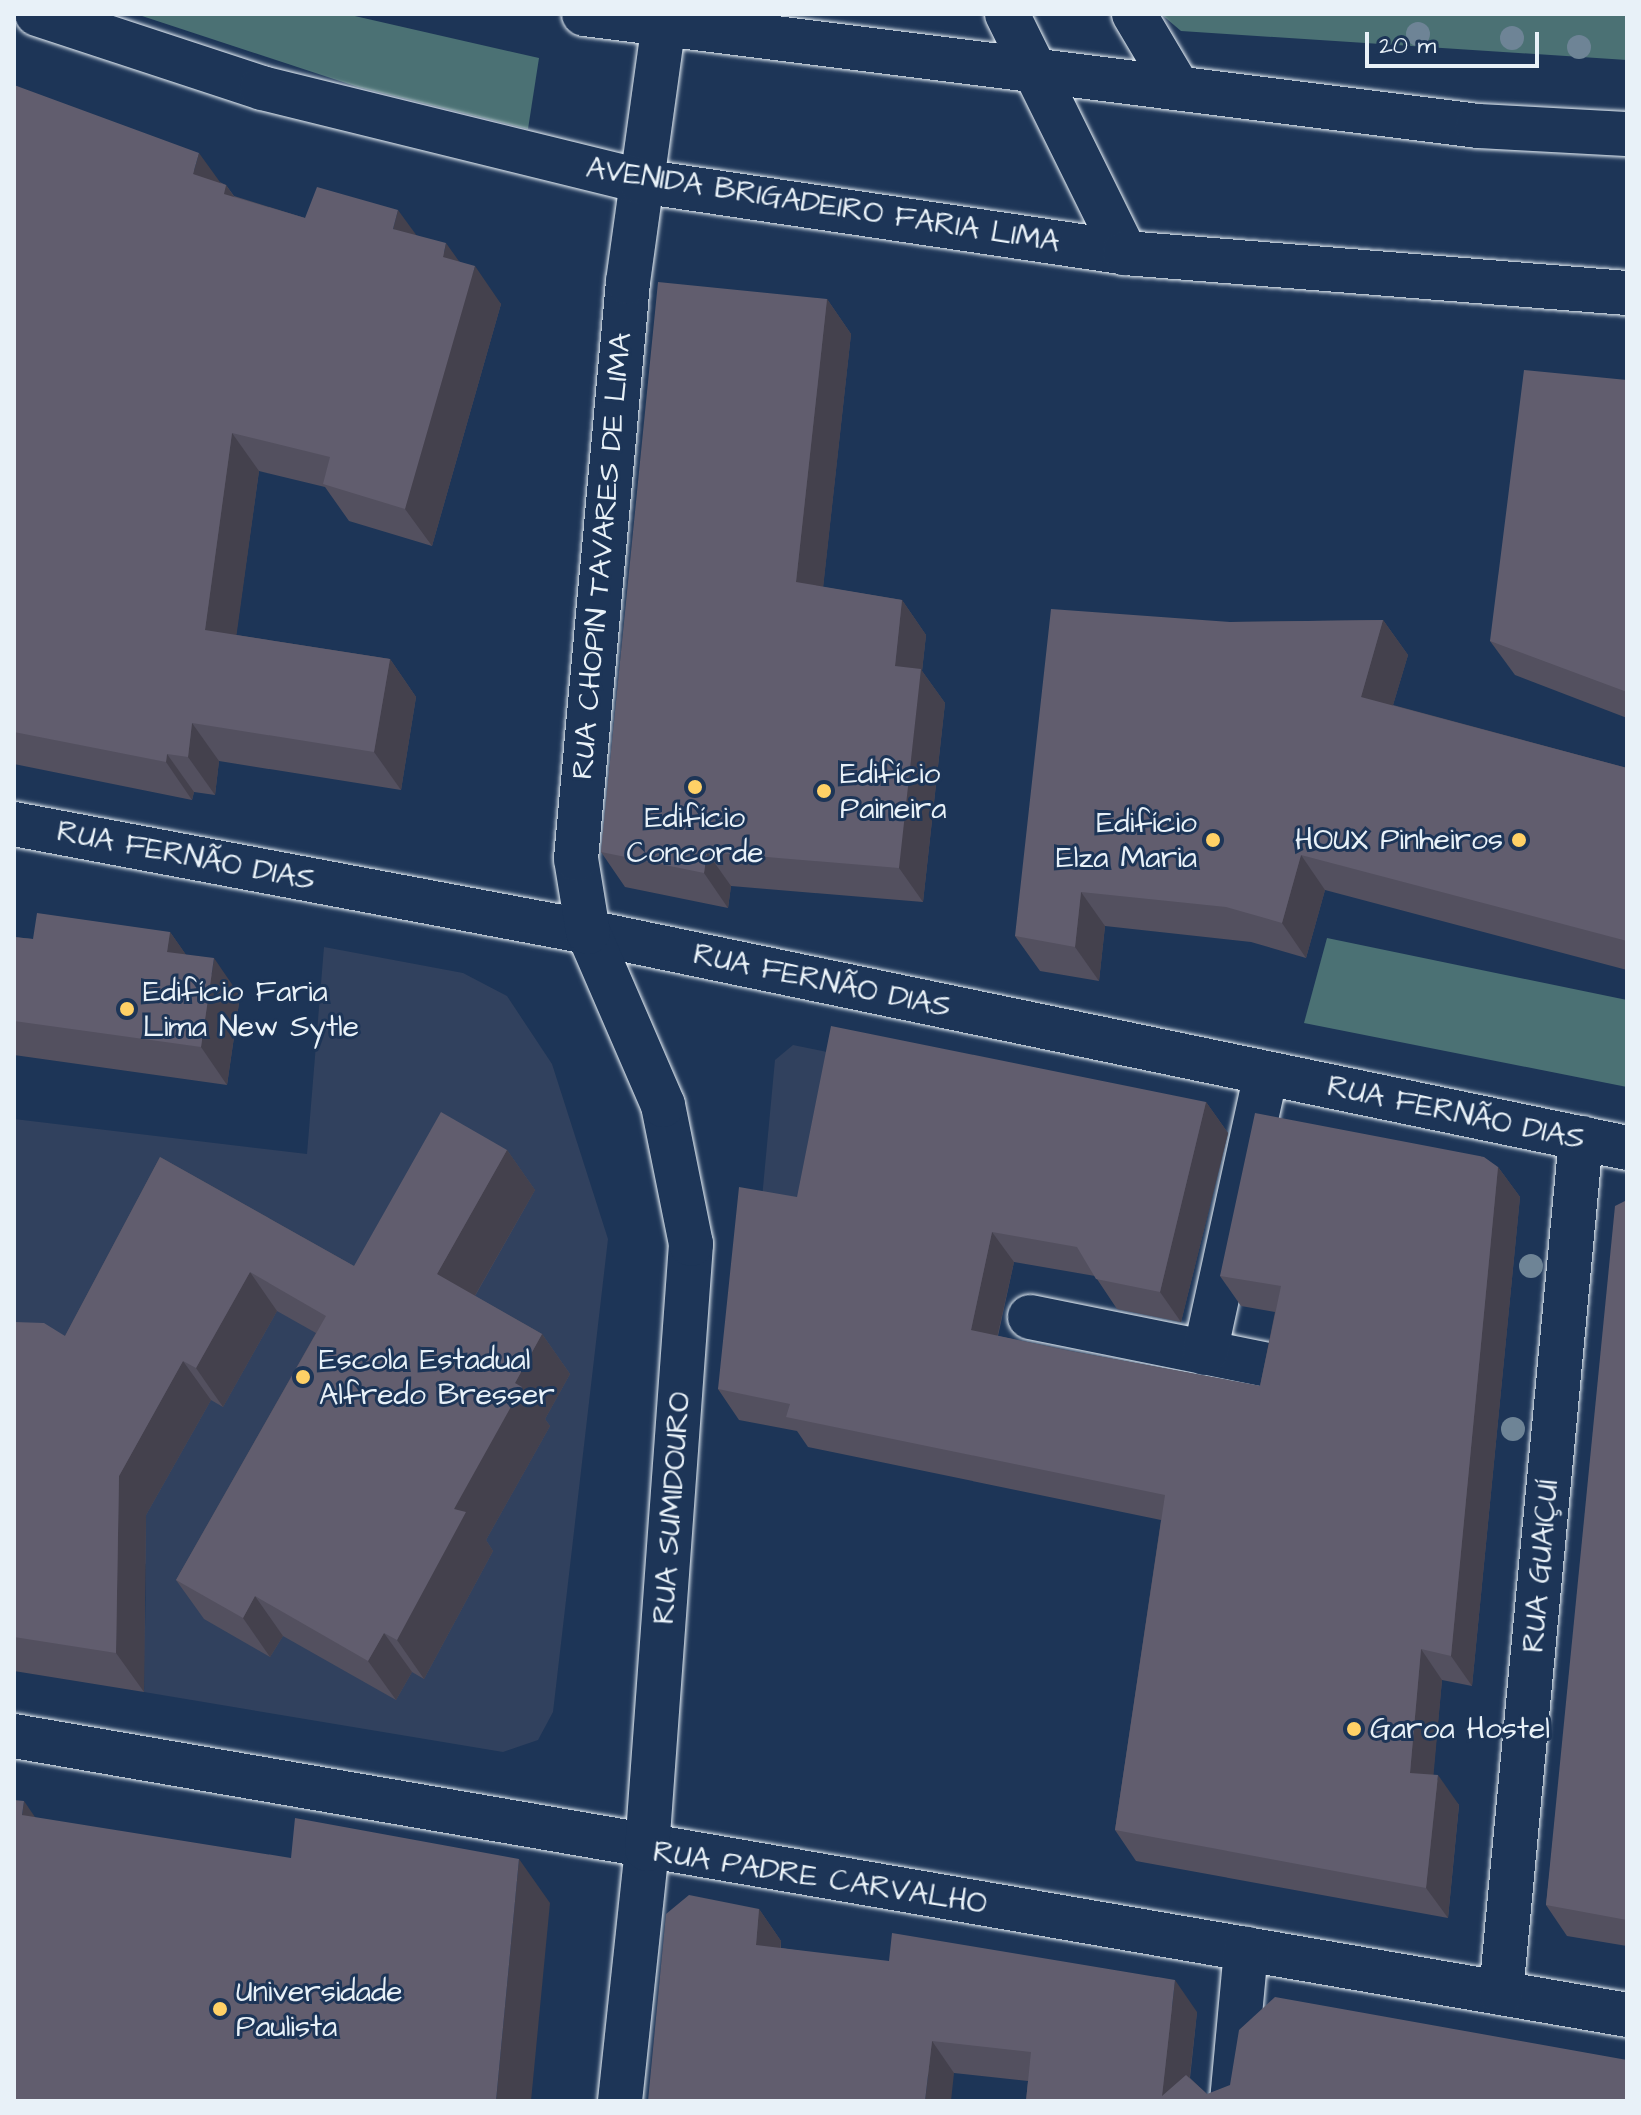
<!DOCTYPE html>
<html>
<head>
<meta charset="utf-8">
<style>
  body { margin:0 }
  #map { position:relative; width:1641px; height:2115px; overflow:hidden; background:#1d3557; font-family:"Architects Daughter",sans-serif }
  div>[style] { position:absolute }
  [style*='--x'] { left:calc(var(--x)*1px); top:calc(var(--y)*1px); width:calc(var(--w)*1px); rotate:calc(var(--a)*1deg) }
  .built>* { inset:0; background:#31415e }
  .green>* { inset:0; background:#4b7174 }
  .roads { filter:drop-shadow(0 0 2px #e8f1f8) drop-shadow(0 0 2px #e8f1f8) }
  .minor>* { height:44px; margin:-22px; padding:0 22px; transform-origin:22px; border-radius:22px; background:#1d3557 }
  .tertiary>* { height:44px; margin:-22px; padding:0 22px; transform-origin:22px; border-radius:22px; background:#1d3557 }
  .secondary>* { height:44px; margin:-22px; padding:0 22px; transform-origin:22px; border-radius:22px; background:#1d3557 }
  .trunk>* { height:44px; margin:-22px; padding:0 22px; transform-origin:22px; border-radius:22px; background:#1d3557 }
  .trees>* { width:24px; height:24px; margin:-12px; border-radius:50%; background:#6e8496 }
  .wall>* { inset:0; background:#53505f }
  .shaded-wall>* { inset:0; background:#44414d }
  .building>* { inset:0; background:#615d6e }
  .dots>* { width:22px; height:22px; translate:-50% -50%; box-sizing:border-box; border:4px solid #1d3557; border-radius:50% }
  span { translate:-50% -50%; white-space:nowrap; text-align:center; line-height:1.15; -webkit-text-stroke:6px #1d3557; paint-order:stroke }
  .street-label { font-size:30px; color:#e8f1f8 }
  .poi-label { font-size:30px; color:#e8f1f8 }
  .left { translate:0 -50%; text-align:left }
  .right { translate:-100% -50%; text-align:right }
  .frame { position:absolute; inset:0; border:16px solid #e8f1f8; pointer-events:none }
  .scale { position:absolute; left:1365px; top:32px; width:174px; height:36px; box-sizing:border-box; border:4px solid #e8f1f8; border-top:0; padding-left:10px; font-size:24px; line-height:28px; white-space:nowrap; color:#e8f1f8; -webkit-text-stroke:6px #1d3557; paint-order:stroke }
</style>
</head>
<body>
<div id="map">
  <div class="built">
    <i style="clip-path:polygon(324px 947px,463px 973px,507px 996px,552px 1064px,608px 1239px,553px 1712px,538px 1740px,503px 1752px,144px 1692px,146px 1564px,14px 1535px,14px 1119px,307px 1154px)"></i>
    <i style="clip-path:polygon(793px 1045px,891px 1065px,854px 1235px,762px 1198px,775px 1060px)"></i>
  </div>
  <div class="green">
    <i style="clip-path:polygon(136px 14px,346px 14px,539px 58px,528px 129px,358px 87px)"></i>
    <i style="clip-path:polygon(1161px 14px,1627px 14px,1627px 60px,1181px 31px)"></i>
    <i style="clip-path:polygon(1327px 938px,1627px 1000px,1627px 1087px,1304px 1023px)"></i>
  </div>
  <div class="roads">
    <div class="minor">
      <i style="--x:1134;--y:14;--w:86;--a:59.3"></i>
      <i style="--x:1030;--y:1317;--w:244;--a:11.4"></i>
      <i style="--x:1205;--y:1353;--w:286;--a:-77.7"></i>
      <i style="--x:14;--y:1736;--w:1637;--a:9.81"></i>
      <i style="--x:1501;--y:1993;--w:859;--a:-84.65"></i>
      <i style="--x:1232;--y:2101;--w:153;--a:-84.7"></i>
    </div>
    <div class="tertiary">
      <i style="--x:14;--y:824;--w:584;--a:10.66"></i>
      <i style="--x:588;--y:932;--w:1061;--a:11.74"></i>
    </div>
    <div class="secondary">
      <i style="--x:1007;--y:14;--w:267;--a:63.7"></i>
      <i style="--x:620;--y:2101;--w:253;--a:-83.9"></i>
      <i style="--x:647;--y:1849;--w:607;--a:-85.84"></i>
      <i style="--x:691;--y:1244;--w:142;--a:-101.4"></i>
      <i style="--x:663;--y:1105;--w:189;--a:-113.4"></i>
      <i style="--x:588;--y:932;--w:74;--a:-99.3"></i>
      <i style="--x:576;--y:859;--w:579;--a:-84.85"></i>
      <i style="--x:628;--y:282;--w:271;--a:-82.1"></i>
    </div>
    <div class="trunk">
      <i style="--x:37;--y:14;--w:237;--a:18.2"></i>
      <i style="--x:262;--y:88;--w:389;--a:13.8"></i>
      <i style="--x:640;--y:181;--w:490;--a:8.4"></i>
      <i style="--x:1125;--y:253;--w:504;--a:4.56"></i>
      <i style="--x:584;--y:14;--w:901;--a:7.14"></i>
      <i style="--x:1478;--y:126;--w:149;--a:3.1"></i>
    </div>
  </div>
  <div class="trees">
    <i style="left:1418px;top:34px"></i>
    <i style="left:1512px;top:38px"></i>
    <i style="left:1579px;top:47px"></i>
    <i style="left:1531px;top:1266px"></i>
    <i style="left:1513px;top:1429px"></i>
  </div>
  <div class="wall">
    <i style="clip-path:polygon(14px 85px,226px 185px,234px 196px,305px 218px,416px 235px,460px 262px,501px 304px,432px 546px,349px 521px,325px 487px,259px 471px,236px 635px,390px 659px,416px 697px,401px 790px,219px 761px,215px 795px,194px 792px,192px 800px,14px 764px)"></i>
    <i style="clip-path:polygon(827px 299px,851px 334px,823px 587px,902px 600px,926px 635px,922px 671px,945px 703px,923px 902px,731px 886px,728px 908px,625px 887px,601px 852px)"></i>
    <i style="clip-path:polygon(1627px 380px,1627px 718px,1515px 675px,1490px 641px)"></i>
    <i style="clip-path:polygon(1383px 620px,1408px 655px,1393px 705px,1627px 768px,1627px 970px,1325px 890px,1306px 958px,1251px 942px,1105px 926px,1099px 981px,1040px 971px,1015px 936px,1230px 622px)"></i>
    <i style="clip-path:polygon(170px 932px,186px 955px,240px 996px,227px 1085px,14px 1055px,14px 937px,33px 939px)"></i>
    <i style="clip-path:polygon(1206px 1102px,1228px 1133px,1181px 1322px,1117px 1309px,1095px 1276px,1014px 1262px,998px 1336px,1070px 1351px,1260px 1386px,1275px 1312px,1241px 1306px,1220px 1276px,1498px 1167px,1520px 1197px,1472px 1686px,1442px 1680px,1433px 1775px,1459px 1805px,1448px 1918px,1136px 1861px,1115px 1830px,1161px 1520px,808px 1447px,797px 1431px,739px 1420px,718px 1389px,797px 1197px)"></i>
    <i style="clip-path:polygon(507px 1150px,535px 1190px,475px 1296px,542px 1334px,570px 1374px,545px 1419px,550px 1426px,486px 1540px,493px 1551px,424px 1679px,412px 1672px,396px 1700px,283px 1636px,270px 1657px,204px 1619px,176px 1580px,316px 1333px,277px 1311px,223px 1407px,211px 1400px,146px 1515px,144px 1692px,14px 1671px,14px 1322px,65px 1336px,160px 1157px,354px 1266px)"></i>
    <i style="clip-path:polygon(1627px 1200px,1627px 1946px,1567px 1936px,1546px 1905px)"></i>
    <i style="clip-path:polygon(759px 1909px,781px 1941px,781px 1948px,1197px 2012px,1190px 2078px,1207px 2094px,1627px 2101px,1026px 2101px,1028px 2081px,954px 2073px,648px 2101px)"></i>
  </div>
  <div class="shaded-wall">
    <i style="clip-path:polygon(199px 153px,225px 189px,226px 185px,252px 223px,193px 174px)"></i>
    <i style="clip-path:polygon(398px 210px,425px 247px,393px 229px)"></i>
    <i style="clip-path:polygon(446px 243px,471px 278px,475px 266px,501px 304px,432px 546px,405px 509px,443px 257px)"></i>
    <i style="clip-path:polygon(827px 299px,851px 334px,820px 616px,796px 582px)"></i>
    <i style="clip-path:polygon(232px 433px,259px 471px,232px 668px,205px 630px)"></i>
    <i style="clip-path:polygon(902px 600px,926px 635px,922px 671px,945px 703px,923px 902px,899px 868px,895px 666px)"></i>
    <i style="clip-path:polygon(1383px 620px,1408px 655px,1385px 732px,1361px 697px)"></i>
    <i style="clip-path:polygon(390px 659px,416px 697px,401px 790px,374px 752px)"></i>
    <i style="clip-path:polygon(192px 723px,219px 761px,215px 795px,188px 757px)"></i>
    <i style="clip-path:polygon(167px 754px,194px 792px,192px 800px,166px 762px)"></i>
    <i style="clip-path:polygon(707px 852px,731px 886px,728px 908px,704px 873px)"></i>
    <i style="clip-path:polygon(1301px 855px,1325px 890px,1306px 958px,1282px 923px)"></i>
    <i style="clip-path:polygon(1081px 892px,1105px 926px,1099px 981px,1075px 947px)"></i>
    <i style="clip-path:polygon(170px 932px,196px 969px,167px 952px)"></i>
    <i style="clip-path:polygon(214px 958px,240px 996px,227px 1085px,201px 1047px)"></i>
    <i style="clip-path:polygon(1206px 1102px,1228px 1133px,1181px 1322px,1160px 1292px)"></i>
    <i style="clip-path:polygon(507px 1150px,535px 1190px,465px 1313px,437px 1274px)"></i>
    <i style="clip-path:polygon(1498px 1167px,1520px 1197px,1472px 1686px,1451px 1656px)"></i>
    <i style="clip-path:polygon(992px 1232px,1014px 1262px,992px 1360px,971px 1330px)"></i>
    <i style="clip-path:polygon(250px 1272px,277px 1311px,223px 1407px,196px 1368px)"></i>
    <i style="clip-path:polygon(542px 1334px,570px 1374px,545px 1419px,550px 1426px,486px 1540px,493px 1551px,424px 1679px,397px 1640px,454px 1509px,515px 1383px)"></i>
    <i style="clip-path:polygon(183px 1361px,211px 1400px,146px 1515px,144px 1692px,116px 1653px,119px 1476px)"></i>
    <i style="clip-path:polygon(255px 1596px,283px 1636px,270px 1657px,243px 1618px)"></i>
    <i style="clip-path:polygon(384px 1633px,412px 1672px,396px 1700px,368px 1661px)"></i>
    <i style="clip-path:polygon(1421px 1649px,1442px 1680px,1431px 1803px,1410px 1773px)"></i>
    <i style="clip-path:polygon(1438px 1775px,1459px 1805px,1448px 1918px,1426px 1888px)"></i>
    <i style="clip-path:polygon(24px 1801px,54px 1845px,22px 1815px)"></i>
    <i style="clip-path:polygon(519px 1859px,550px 1903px,531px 2101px,496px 2101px)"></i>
    <i style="clip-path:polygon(759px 1909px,781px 1941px,778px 1977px,756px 1945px)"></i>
    <i style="clip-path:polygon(1175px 1980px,1197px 2012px,1187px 2101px,1162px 2096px)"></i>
    <i style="clip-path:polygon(932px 2041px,954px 2073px,951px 2101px,925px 2101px)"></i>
  </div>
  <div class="building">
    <i style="clip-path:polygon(14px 85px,199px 153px,193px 174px,226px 185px,224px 194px,305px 218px,317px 187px,398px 210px,393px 229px,446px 243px,443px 257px,475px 266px,405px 509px,323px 484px,330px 457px,232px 433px,205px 630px,390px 659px,374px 752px,192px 723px,188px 757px,167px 754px,166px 762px,14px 732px)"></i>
    <i style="clip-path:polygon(658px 282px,827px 299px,796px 582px,902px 600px,895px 666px,921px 669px,899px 868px,707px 852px,704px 873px,601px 852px)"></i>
    <i style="clip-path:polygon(1524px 370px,1627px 380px,1627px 692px,1490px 641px)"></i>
    <i style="clip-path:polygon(1051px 609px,1230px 622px,1383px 620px,1361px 697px,1627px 768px,1627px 941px,1301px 855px,1282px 923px,1226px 907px,1081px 892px,1075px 947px,1015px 936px)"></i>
    <i style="clip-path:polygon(37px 913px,170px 932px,167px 952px,214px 958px,201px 1047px,14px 1021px,14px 937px,33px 939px)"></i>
    <i style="clip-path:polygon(831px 1026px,1206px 1102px,1160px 1292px,1096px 1279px,1077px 1247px,992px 1232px,971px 1330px,1070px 1351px,1260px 1386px,1281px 1286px,1220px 1276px,1255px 1113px,1484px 1157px,1498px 1167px,1451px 1656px,1421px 1649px,1410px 1773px,1438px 1775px,1426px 1888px,1115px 1830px,1165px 1495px,786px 1417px,790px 1404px,718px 1389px,739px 1187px,797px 1197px)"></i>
    <i style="clip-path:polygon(441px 1112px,507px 1150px,437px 1274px,542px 1334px,515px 1383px,522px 1387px,454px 1509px,466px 1512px,397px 1640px,384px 1633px,368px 1661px,255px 1596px,243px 1618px,176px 1580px,326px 1316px,250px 1272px,196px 1368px,183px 1361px,119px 1476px,116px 1653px,14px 1637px,14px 1322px,44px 1323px,65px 1336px,160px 1157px,354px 1266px)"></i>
    <i style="clip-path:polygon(1627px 1200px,1627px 1920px,1546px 1905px,1615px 1206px)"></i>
    <i style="clip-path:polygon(14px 1800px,24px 1801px,22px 1815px,291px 1858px,295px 1818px,519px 1859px,496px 2101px,14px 2101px)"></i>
    <i style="clip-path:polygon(689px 1895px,759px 1909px,756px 1945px,889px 1961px,892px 1933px,1175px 1980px,1162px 2096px,1186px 2075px,1207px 2094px,1230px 2085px,1239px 2030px,1275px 1997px,1627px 2060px,1627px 2101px,1026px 2101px,1031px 2052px,932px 2041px,925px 2101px,648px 2101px,666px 1914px)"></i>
  </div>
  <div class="dots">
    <i style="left:695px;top:787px;background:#ffd166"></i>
    <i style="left:824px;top:791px;background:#ffd166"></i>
    <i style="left:1213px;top:840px;background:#ffd166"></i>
    <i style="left:1519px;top:840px;background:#ffd166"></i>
    <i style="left:127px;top:1009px;background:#ffd166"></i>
    <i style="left:303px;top:1377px;background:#ffd166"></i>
    <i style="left:1354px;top:1729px;background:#ffd166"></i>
    <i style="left:220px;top:2009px;background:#ffd166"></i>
  </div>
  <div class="street-label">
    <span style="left:823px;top:205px;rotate:9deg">AVENIDA BRIGADEIRO FARIA LIMA</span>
    <span style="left:602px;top:556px;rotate:-85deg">RUA CHOPIN TAVARES DE LIMA</span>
    <span style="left:186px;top:856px;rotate:11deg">RUA FERNÃO DIAS</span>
    <span style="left:822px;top:981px;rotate:12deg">RUA FERNÃO DIAS</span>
    <span style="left:1456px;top:1113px;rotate:12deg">RUA FERNÃO DIAS</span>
    <span style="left:672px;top:1508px;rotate:-86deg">RUA SUMIDOURO</span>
    <span style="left:1541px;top:1566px;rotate:-85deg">RUA GUAIÇUÍ</span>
    <span style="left:820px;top:1878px;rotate:9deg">RUA PADRE CARVALHO</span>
  </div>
  <div class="poi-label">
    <span class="left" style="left:840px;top:791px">Edifício<br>Paineira</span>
    <span style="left:695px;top:835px">Edifício<br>Concorde</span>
    <span class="right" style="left:1197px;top:840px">Edifício<br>Elza Maria</span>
    <span class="right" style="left:1503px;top:840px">HOUX Pinheiros</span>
    <span class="left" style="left:143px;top:1009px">Edifício Faria<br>Lima New Sytle</span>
    <span class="left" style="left:319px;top:1377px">Escola Estadual<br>Alfredo Bresser</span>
    <span class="left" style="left:1370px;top:1729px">Garoa Hostel</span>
    <span class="left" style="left:236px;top:2009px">Universidade<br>Paulista</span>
  </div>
  <div class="frame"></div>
  <div class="scale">20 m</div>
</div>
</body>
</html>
